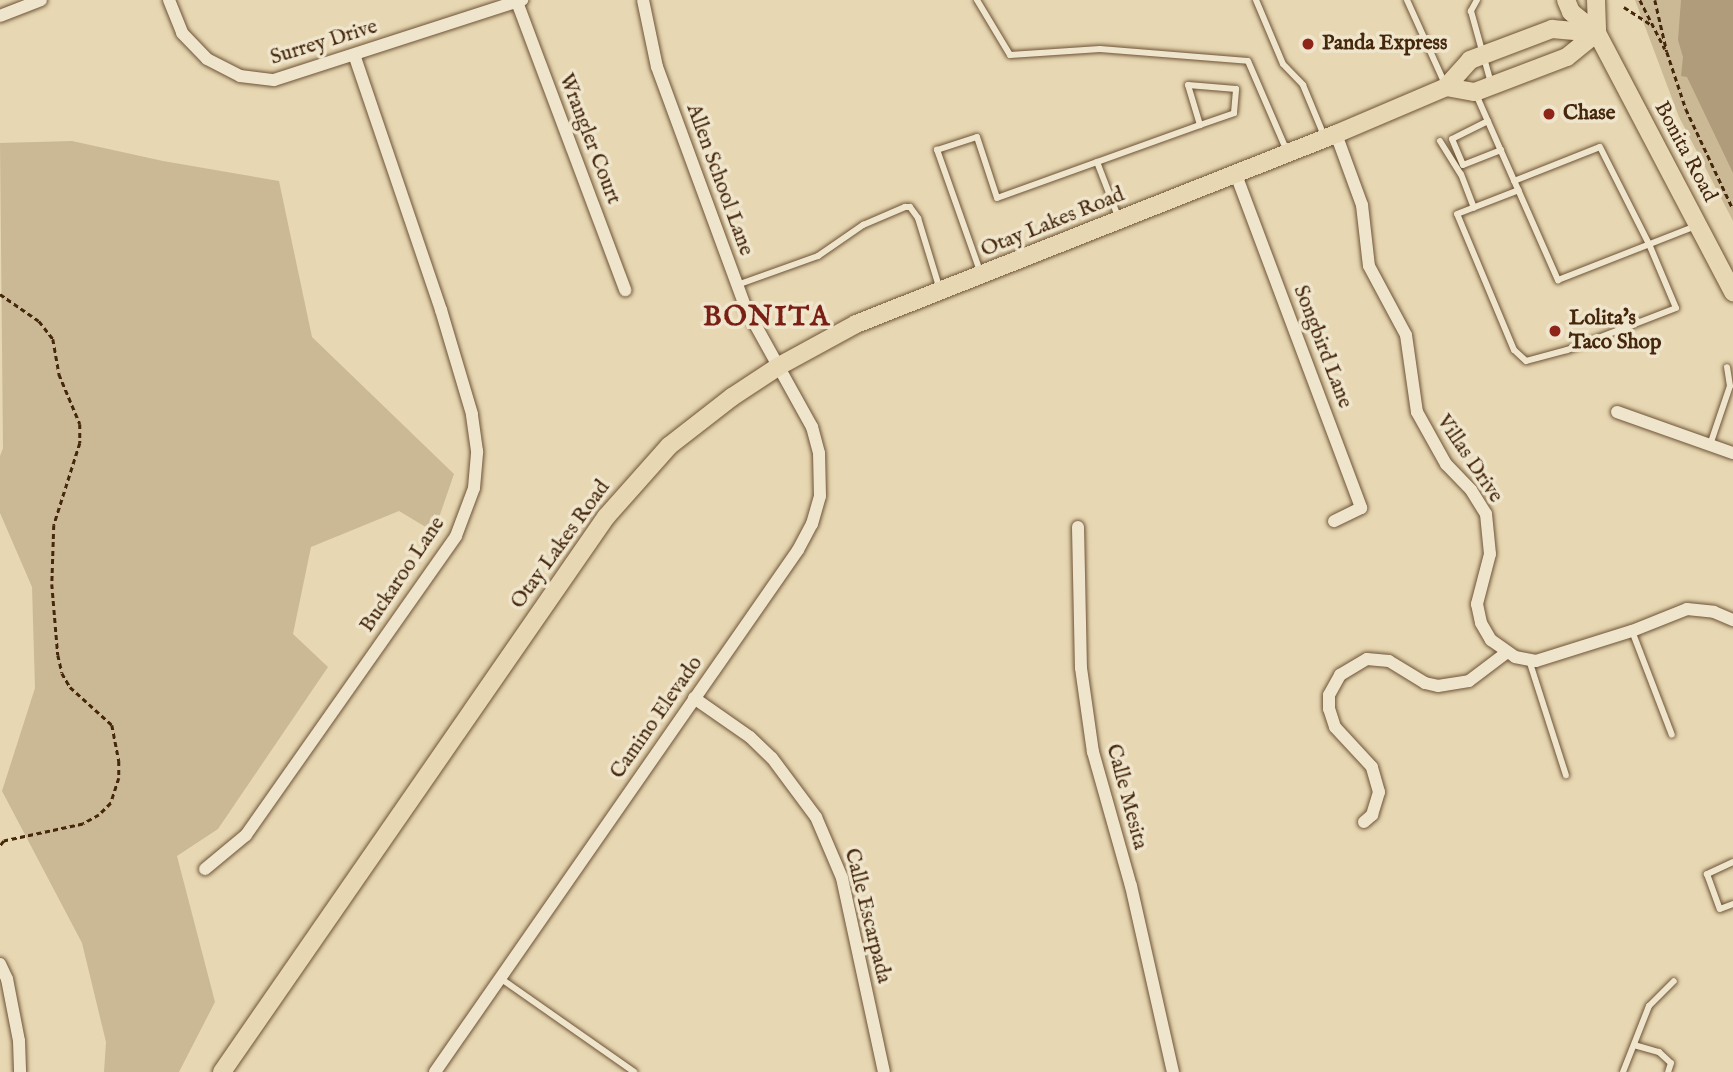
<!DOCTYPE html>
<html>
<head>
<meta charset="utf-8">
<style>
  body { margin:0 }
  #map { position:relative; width:1733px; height:1072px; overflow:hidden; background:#e7d7b2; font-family:"IM FELL English",serif }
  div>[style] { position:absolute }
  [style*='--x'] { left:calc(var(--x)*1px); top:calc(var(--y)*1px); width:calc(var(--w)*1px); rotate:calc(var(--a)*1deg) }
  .green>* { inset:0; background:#cbb996 }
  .water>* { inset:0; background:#b09b7a }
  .path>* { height:2.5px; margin-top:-1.25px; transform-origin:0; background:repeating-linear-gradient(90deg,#45270c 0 5px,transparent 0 8.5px) }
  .roads { filter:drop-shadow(0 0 2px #6e5336) drop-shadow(0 0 2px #6e5336) }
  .lane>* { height:6px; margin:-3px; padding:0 3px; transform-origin:3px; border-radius:3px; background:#efe5cd }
  .street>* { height:12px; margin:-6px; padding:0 6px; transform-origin:6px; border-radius:6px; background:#efe5cd }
  .primary>* { height:18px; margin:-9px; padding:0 9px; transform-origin:9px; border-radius:9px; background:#e7d7b2 }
  .dots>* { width:19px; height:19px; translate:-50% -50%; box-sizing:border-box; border:4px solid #efe5cd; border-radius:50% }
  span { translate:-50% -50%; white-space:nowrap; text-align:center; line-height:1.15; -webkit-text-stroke:7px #efe5cd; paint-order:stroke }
  .street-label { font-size:21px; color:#45270c }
  .poi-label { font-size:21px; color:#45270c; font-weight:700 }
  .left { translate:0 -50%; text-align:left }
  .district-label { font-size:28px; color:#7a1f14; font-weight:700; letter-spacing:2px }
</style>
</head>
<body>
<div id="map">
  <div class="green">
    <i style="clip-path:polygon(1635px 0,1733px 0,1733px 221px,1679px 117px)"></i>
    <i style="clip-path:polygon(72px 141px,163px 161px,279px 181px,312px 337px,454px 474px,434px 532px,399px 511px,311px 547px,293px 634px,328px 667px,218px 829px,177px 856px,215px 1002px,179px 1072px,104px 1072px,106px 1042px,82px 943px,2px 791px,35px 688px,32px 587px,0 513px,0 456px,3px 448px,0 143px)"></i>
  </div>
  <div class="water">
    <i style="clip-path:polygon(1681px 0,1733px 0,1733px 173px,1687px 77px,1681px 76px,1683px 57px,1678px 40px)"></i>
  </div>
  <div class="path">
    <i style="--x:1640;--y:0;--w:55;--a:63"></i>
    <i style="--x:1655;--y:0;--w:53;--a:77"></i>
    <i style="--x:1667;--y:52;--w:60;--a:71.6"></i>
    <i style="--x:1686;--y:109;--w:110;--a:64.8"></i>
    <i style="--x:1624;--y:7;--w:35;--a:33"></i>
    <i style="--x:0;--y:294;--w:47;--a:34.7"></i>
    <i style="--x:39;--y:321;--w:23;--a:52"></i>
    <i style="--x:53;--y:339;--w:36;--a:80"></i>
    <i style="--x:59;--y:374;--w:54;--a:67.2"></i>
    <i style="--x:80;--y:424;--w:19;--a:90"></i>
    <i style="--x:80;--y:443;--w:86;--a:107.6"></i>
    <i style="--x:54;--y:525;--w:59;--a:91.9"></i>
    <i style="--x:52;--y:584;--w:71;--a:85.2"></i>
    <i style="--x:58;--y:655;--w:18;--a:77"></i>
    <i style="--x:62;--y:673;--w:16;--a:60"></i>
    <i style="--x:70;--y:687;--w:57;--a:42.1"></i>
    <i style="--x:112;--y:725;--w:37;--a:79"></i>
    <i style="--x:119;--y:761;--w:17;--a:90"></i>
    <i style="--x:119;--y:778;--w:26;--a:108"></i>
    <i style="--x:111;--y:803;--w:17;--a:135"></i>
    <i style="--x:99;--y:815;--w:18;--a:151"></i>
    <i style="--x:83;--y:824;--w:81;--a:167.9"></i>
    <i style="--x:4;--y:841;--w:6;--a:129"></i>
  </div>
  <div class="roads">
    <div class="lane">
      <i style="--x:977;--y:0;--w:64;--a:59"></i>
      <i style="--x:1010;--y:55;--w:90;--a:-3.8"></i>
      <i style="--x:1100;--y:49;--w:148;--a:4.6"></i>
      <i style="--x:1248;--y:61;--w:98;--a:66.6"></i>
      <i style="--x:1256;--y:0;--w:69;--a:67.1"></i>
      <i style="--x:1283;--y:64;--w:29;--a:46"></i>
      <i style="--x:1303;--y:85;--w:57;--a:67.5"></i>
      <i style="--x:1407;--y:0;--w:92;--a:65.7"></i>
      <i style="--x:1477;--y:0;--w:13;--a:119"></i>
      <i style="--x:1471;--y:11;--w:75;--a:74.5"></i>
      <i style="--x:1475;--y:92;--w:206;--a:66.2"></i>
      <i style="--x:1558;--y:280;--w:148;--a:-21.4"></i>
      <i style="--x:1488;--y:121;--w:40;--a:153.4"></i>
      <i style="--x:1452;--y:139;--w:28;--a:67"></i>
      <i style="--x:1463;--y:165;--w:41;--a:-21.5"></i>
      <i style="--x:1440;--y:141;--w:39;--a:58"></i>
      <i style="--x:1461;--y:174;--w:36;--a:69"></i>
      <i style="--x:1097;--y:162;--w:61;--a:68.9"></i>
      <i style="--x:1514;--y:181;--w:92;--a:-21.6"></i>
      <i style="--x:1600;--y:147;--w:109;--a:63.2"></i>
      <i style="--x:1649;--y:244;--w:69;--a:67.1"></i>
      <i style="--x:1676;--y:308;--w:117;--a:158.9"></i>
      <i style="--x:1567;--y:350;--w:42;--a:165"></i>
      <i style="--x:1526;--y:361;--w:16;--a:-137"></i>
      <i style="--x:1514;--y:350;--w:147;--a:-112.7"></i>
      <i style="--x:1457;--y:214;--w:66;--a:-21.2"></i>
      <i style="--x:981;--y:274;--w:132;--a:-109.5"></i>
      <i style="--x:937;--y:150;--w:42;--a:-18"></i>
      <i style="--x:977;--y:137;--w:64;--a:71.8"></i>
      <i style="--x:997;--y:198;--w:216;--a:-19.8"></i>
      <i style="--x:1200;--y:125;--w:36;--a:-19"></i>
      <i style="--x:1234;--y:113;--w:24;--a:-85"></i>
      <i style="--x:1236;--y:89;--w:48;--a:-175.2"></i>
      <i style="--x:1188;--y:85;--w:42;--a:73.3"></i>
      <i style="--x:737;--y:285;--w:86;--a:-19.7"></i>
      <i style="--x:818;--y:256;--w:55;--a:-34.6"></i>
      <i style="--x:863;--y:225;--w:46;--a:-23.2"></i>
      <i style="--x:905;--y:207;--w:5;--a:0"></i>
      <i style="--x:910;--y:207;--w:14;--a:54"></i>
      <i style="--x:918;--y:218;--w:75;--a:73"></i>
      <i style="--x:1710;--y:445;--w:62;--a:-71.3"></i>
      <i style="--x:1730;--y:386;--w:19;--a:-99"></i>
      <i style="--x:1632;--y:631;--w:111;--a:69"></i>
      <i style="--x:1529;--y:660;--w:121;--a:72.2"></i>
      <i style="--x:1733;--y:862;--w:29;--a:155"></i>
      <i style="--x:1707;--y:874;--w:37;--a:70"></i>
      <i style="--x:1720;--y:909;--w:14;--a:-21"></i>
      <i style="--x:500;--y:978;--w:164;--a:35"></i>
      <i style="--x:1634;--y:1045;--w:26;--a:16"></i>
      <i style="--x:1659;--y:1052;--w:16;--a:43"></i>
      <i style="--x:1671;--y:1063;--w:9;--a:108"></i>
      <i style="--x:1623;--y:1072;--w:71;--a:-68.5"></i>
      <i style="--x:1649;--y:1006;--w:35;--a:-45"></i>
    </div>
    <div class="street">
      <i style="--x:169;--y:0;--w:35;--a:68"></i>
      <i style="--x:182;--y:33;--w:36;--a:46"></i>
      <i style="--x:207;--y:59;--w:37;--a:27"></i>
      <i style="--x:240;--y:76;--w:34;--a:7"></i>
      <i style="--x:274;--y:80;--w:261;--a:-17.9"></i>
      <i style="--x:517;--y:2;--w:308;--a:69.4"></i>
      <i style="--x:0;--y:16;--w:44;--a:-21.3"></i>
      <i style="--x:1336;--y:134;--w:76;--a:69.9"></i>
      <i style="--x:1362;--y:205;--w:61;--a:83.5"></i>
      <i style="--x:1369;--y:266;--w:78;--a:61.8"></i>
      <i style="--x:1406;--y:335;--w:78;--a:81.9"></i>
      <i style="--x:1417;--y:412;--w:60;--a:60.9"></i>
      <i style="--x:1446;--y:464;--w:36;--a:46"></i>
      <i style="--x:1471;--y:490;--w:28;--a:58"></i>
      <i style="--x:1486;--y:514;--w:40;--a:84.3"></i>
      <i style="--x:1490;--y:554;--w:52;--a:104.6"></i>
      <i style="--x:1477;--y:604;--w:19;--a:78"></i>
      <i style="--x:1481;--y:623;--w:20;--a:60"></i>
      <i style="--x:1491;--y:640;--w:29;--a:35"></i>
      <i style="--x:1515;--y:657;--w:21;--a:11"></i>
      <i style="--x:1536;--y:661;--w:101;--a:-17.4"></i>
      <i style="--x:1632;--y:631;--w:59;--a:-21.8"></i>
      <i style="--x:1687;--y:609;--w:27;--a:6"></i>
      <i style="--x:1714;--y:612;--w:21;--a:23"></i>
      <i style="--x:1235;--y:172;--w:359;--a:69.4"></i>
      <i style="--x:1361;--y:508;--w:30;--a:154"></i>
      <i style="--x:1617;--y:412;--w:123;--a:19.5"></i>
      <i style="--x:1078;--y:527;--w:141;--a:88.8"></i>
      <i style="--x:1081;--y:668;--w:85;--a:81.9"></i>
      <i style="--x:1093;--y:752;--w:139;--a:74.2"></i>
      <i style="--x:1131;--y:886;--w:191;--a:77.3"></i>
      <i style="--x:694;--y:698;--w:68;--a:34.9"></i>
      <i style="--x:750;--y:737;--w:30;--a:44"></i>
      <i style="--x:772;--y:758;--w:74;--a:53.3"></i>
      <i style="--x:816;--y:817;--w:66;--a:66.9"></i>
      <i style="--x:842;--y:878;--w:198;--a:77.8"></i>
      <i style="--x:1364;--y:822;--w:11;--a:-41"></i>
      <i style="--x:1372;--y:815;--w:24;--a:-73"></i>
      <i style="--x:1379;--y:792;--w:26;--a:-106"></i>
      <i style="--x:1372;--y:767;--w:54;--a:-132.8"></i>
      <i style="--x:1335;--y:727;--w:19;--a:-108"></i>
      <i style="--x:1329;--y:709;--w:14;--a:-90"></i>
      <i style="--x:1329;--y:695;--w:23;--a:-61"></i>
      <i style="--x:1340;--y:675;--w:31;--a:-31"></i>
      <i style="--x:1367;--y:659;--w:22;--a:5"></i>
      <i style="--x:1389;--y:661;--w:42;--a:31.4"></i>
      <i style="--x:1425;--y:683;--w:13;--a:13"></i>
      <i style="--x:1438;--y:686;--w:31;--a:-9"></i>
      <i style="--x:1469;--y:681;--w:46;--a:-37.1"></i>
      <i style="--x:205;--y:869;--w:53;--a:-39.7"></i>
      <i style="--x:246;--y:835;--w:365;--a:-54.9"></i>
      <i style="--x:456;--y:536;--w:51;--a:-69.4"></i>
      <i style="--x:474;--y:488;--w:37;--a:-85"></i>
      <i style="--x:477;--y:451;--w:37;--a:-98"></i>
      <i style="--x:472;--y:414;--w:109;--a:-106.6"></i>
      <i style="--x:441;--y:310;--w:269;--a:-108.8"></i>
      <i style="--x:0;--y:964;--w:17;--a:65"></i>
      <i style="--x:7;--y:979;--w:63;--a:79"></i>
      <i style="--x:19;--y:1041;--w:31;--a:88"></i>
      <i style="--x:435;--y:1072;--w:636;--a:-55.19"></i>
      <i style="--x:798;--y:550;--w:30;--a:-62"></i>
      <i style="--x:812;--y:524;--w:29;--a:-74"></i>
      <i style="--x:820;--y:496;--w:43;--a:-91.3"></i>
      <i style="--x:819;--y:453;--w:27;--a:-105"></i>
      <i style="--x:812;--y:427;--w:138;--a:-119"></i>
      <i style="--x:745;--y:306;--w:255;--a:-110.2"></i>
      <i style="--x:657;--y:67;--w:68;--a:-101.8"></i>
    </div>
    <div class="primary">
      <i style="--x:1566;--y:0;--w:13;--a:67"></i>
      <i style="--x:1571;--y:12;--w:33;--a:39"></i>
      <i style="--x:1597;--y:33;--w:293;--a:62.3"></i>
      <i style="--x:1596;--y:0;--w:33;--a:88"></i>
      <i style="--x:1446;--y:87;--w:29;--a:10"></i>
      <i style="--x:1475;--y:92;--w:98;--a:-20.8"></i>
      <i style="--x:1567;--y:57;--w:38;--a:-39"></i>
      <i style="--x:222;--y:1072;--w:675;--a:-55.32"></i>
      <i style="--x:606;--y:517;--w:95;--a:-48.4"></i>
      <i style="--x:669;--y:446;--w:80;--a:-37.9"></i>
      <i style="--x:732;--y:397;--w:56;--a:-33.4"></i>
      <i style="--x:779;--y:366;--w:88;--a:-28.6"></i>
      <i style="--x:856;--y:324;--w:516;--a:-21.6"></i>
      <i style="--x:1336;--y:134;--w:120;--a:-23.1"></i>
      <i style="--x:1446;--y:87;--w:36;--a:-48"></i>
      <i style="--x:1470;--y:60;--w:88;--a:-20.7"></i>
      <i style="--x:1552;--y:29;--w:45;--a:5.1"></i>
    </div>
  </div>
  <div class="dots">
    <i style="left:1308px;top:44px;background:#8f2418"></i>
    <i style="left:1549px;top:114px;background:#8f2418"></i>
    <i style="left:1555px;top:331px;background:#8f2418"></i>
  </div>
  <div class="street-label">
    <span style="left:324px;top:43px;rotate:-17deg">Surrey Drive</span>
    <span style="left:589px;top:139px;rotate:69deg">Wrangler Court</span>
    <span style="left:1685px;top:152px;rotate:62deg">Bonita Road</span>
    <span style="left:719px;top:180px;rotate:70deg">Allen School Lane</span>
    <span style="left:1053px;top:223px;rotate:-22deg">Otay Lakes Road</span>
    <span style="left:1322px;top:347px;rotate:69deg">Songbird Lane</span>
    <span style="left:1469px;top:459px;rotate:56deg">Villas Drive</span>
    <span style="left:561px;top:545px;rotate:-54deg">Otay Lakes Road</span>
    <span style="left:403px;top:575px;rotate:-56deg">Buckaroo Lane</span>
    <span style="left:657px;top:718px;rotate:-55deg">Camino Elevado</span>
    <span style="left:1126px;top:797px;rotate:75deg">Calle Mesita</span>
    <span style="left:867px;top:916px;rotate:76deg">Calle Escarpada</span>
  </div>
  <div class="poi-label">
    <span class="left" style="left:1322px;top:44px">Panda Express</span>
    <span class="left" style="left:1563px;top:114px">Chase</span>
    <span class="left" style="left:1569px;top:331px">Lolita's<br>Taco Shop</span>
  </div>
  <div class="district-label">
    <span style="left:767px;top:318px">BONITA</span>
  </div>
</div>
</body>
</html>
